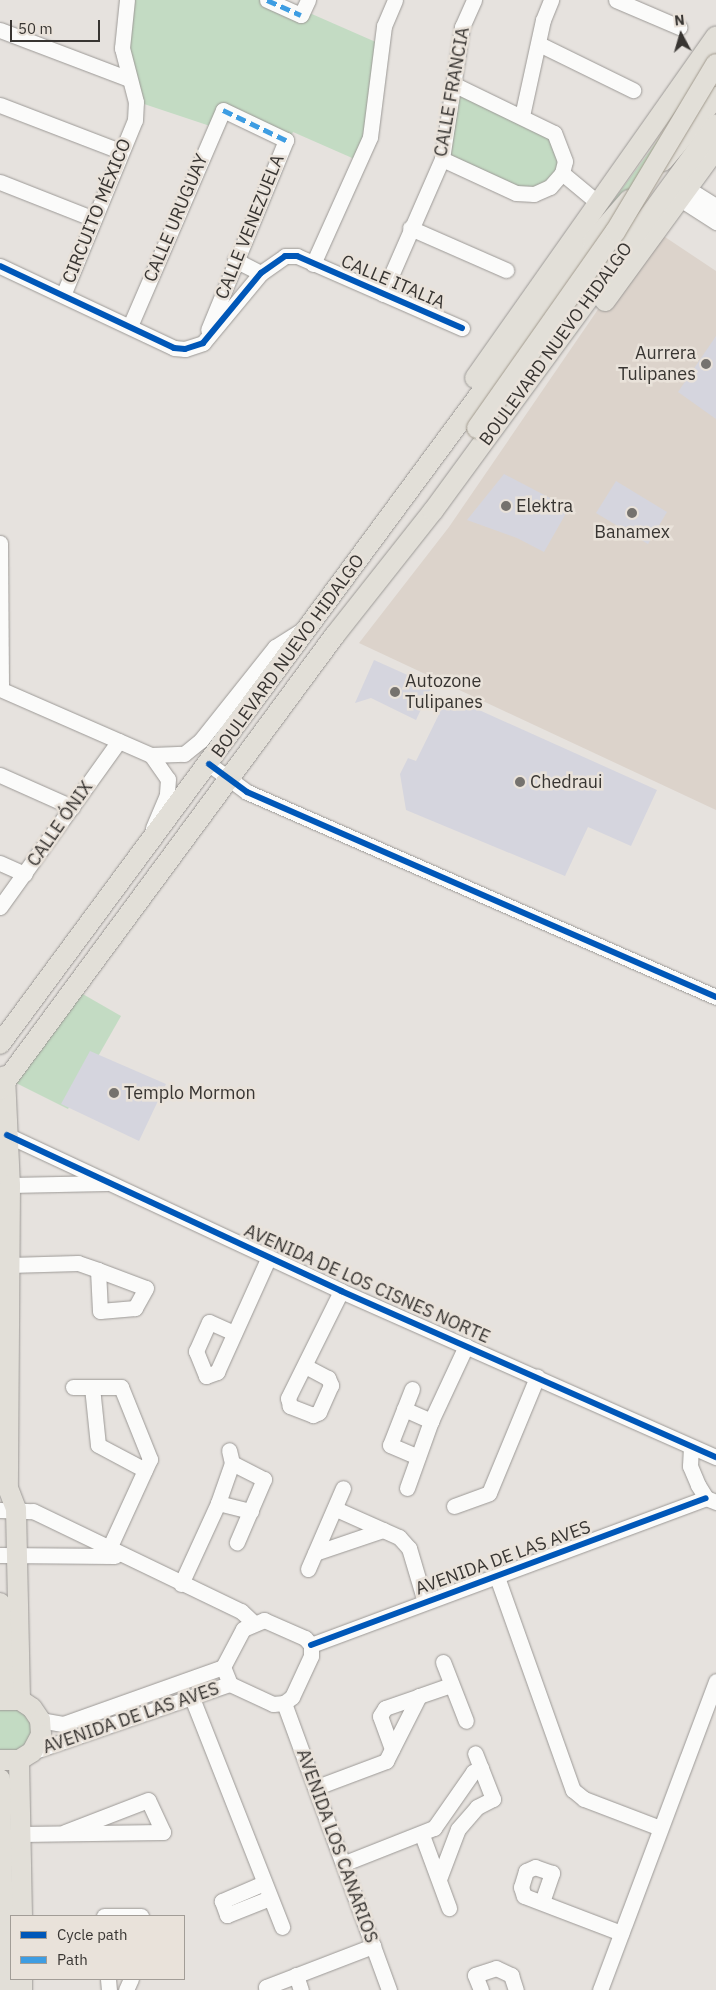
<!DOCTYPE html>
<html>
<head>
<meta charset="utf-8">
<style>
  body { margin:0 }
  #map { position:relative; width:716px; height:1990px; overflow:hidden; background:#e6e2de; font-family:"IBM Plex Sans",sans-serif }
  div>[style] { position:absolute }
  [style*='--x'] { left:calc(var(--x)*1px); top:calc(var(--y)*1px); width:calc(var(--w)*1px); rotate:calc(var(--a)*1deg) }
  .built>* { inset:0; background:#dcd3cb }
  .green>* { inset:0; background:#c3dbc3 }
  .building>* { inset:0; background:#d5d5de }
  .roads { filter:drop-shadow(0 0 1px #9c9996) drop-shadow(0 0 1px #9c9996) }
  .minor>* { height:15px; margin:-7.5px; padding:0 7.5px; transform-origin:7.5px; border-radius:7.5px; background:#fbfbfa }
  .major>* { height:20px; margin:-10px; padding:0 10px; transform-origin:10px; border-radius:10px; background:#e2dfd8 }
  .bridges { filter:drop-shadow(0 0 1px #a19a8d) drop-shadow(0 0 1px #a19a8d) }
  .major-bridge>* { height:20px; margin:-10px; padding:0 10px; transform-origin:10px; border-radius:10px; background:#e2dfd8 }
  .quiet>* { height:5px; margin-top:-2.5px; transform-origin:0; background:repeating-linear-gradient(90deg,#3e9de2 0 10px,transparent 0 15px) }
  .cycleway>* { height:6px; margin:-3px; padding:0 3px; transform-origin:3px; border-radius:3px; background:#0057b8 }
  .dots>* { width:14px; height:14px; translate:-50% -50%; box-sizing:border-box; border:2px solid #e9e2da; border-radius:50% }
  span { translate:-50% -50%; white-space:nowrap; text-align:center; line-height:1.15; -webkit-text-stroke:5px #e9e2da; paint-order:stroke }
  .street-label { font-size:18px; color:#383532 }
  .poi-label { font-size:18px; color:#383532 }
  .right { translate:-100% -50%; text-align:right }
  .left { translate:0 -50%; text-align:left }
  .legend { position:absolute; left:10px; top:1915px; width:175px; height:65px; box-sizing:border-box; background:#e9e2da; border:1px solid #a29d97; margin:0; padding:6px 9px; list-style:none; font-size:15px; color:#383532 }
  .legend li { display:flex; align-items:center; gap:10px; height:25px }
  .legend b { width:25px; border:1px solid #a29d97 }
  .north { position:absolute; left:656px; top:10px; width:50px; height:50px; -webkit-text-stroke:4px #e9e2da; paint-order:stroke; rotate:354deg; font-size:14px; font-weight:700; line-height:20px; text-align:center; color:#383532 }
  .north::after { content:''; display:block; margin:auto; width:18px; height:22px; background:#383532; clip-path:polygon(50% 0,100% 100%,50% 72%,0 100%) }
  .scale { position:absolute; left:10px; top:20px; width:90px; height:22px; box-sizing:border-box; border:2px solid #383532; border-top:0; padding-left:6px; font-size:15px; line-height:18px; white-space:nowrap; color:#383532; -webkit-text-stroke:4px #e9e2da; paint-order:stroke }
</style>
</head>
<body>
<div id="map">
  <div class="built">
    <i style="clip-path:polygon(653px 229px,716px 271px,716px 810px,359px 643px,449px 527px)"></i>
  </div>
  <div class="green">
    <i style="clip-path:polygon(128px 0,263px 0,305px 11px,378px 43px,359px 161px,293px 132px,290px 138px,221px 109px,213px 127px,138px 102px,130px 79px)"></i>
    <i style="clip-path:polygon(455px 85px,554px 133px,565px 161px,534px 194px,442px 159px)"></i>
    <i style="clip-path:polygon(663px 133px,626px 196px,591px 231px)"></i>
    <i style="clip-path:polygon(74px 989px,121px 1016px,68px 1109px,14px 1082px)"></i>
    <i style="clip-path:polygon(0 1703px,15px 1703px,34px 1721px,27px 1752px,0 1756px)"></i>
  </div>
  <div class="building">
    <i style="clip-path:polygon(716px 336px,716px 419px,678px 392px)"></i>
    <i style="clip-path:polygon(504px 474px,569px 508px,544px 552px,517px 538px,467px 520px)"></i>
    <i style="clip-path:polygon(616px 481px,667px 512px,648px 544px,596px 513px)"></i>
    <i style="clip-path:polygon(374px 660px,432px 686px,416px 720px,371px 698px,355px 703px)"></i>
    <i style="clip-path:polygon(448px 696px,657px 790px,631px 846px,588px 827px,565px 876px,406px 810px,400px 774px,408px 758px,416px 761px)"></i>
    <i style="clip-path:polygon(90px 1051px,166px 1084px,139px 1141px,61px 1104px)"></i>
  </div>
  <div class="roads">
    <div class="minor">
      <i style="--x:267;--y:0;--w:37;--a:24"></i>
      <i style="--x:301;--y:15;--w:17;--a:-65"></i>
      <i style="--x:616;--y:0;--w:69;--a:23.2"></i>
      <i style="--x:0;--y:30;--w:138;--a:20.8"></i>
      <i style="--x:539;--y:44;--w:105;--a:26.1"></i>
      <i style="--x:0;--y:105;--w:129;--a:21"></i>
      <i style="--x:522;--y:116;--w:98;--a:-77.7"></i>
      <i style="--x:543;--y:20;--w:22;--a:-68"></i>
      <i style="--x:442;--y:159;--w:81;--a:24.7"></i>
      <i style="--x:516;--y:193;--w:18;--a:3"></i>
      <i style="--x:534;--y:194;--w:17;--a:-24"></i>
      <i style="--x:550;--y:187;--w:18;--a:-49"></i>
      <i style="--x:562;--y:173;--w:12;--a:-76"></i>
      <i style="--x:565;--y:161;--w:30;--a:-111"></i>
      <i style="--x:554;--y:133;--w:110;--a:-154.1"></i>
      <i style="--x:562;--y:173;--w:47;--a:39.8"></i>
      <i style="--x:0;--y:182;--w:101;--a:21.5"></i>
      <i style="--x:687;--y:188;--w:34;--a:32"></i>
      <i style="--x:680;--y:199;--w:43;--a:32.6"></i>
      <i style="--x:410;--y:228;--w:105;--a:23.6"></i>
      <i style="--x:235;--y:260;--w:29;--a:27"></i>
      <i style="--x:313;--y:264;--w:139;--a:-65.8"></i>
      <i style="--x:370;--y:137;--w:112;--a:-82.8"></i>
      <i style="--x:384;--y:26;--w:28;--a:-67"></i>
      <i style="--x:0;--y:266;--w:192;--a:25.2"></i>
      <i style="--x:174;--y:348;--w:11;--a:5"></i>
      <i style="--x:185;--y:349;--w:19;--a:-18"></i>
      <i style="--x:203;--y:343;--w:91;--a:-50.4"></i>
      <i style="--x:261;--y:273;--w:29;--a:-35"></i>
      <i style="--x:285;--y:256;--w:12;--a:0"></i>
      <i style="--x:297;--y:256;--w:180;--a:23.6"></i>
      <i style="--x:64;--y:293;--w:187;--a:-67.7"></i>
      <i style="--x:135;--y:120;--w:18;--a:-87"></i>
      <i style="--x:136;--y:102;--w:56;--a:-104.5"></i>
      <i style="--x:122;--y:48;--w:48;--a:-84.1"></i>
      <i style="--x:383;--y:294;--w:147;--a:-66.4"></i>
      <i style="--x:442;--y:159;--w:134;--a:-81.4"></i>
      <i style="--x:462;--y:27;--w:30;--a:-66"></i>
      <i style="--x:130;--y:326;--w:235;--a:-66.7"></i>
      <i style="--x:223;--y:110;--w:70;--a:25.5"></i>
      <i style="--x:286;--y:140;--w:205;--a:112.3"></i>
      <i style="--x:0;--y:543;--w:146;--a:89.6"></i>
      <i style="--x:0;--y:689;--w:165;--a:23.6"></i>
      <i style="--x:151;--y:755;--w:29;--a:55"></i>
      <i style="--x:168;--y:779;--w:16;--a:94"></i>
      <i style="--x:167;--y:795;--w:36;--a:113"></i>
      <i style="--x:151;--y:755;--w:33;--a:-2"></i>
      <i style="--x:184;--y:754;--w:22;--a:-39"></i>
      <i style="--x:201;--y:740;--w:119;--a:-51.5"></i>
      <i style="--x:275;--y:647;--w:34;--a:-32"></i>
      <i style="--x:209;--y:764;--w:47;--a:36.4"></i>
      <i style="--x:247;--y:792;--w:512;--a:23.61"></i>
      <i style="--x:0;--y:775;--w:79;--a:24"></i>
      <i style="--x:0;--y:863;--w:27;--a:24"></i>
      <i style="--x:0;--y:907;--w:204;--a:-54.4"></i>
      <i style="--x:7;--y:1135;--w:369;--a:25"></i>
      <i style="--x:341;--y:1291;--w:410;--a:23.9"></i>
      <i style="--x:10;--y:1185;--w:97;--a:-1.2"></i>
      <i style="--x:9;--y:1265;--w:69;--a:-1.7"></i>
      <i style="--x:78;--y:1263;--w:21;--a:19"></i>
      <i style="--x:98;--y:1270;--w:51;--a:20.6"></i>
      <i style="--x:146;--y:1288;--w:23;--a:119"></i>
      <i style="--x:135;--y:1308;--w:35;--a:175"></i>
      <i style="--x:100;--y:1311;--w:41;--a:-92.8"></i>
      <i style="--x:234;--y:1333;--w:27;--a:-156"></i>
      <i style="--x:209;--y:1322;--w:32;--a:114"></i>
      <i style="--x:196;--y:1351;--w:27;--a:68"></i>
      <i style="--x:206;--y:1376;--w:12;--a:-20"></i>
      <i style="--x:217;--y:1372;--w:126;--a:-65.7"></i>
      <i style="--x:305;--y:1366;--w:26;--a:28"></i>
      <i style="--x:328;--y:1378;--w:8;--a:67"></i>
      <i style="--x:331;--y:1385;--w:30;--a:114"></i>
      <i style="--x:319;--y:1412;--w:7;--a:153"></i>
      <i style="--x:313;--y:1415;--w:25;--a:-159"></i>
      <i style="--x:290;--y:1406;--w:8;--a:-104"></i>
      <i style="--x:288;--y:1398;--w:119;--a:-63.6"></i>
      <i style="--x:73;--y:1387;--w:48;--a:0"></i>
      <i style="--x:121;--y:1387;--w:78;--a:68.1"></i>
      <i style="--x:150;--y:1459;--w:106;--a:114.6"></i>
      <i style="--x:92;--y:1387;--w:58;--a:84.1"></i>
      <i style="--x:98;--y:1445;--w:53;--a:28"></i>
      <i style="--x:412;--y:1389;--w:60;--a:111.4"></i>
      <i style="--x:390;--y:1445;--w:30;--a:23"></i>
      <i style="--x:404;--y:1409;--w:30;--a:24"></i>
      <i style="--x:691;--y:1447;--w:19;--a:93"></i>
      <i style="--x:690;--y:1466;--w:21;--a:67"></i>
      <i style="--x:698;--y:1485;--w:15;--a:58"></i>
      <i style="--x:706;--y:1498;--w:11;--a:22"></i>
      <i style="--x:232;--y:1463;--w:36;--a:27"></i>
      <i style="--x:264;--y:1479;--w:69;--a:113.2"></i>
      <i style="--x:407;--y:1488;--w:71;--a:-70.3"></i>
      <i style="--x:431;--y:1421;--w:83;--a:-65"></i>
      <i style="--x:218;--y:1503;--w:34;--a:14"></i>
      <i style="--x:454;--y:1506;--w:37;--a:-20"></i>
      <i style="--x:489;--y:1493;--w:126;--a:-67.5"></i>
      <i style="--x:336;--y:1509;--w:69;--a:24"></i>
      <i style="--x:399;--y:1537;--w:15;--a:48"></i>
      <i style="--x:409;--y:1548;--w:56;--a:73.5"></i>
      <i style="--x:0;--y:1510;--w:33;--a:2"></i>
      <i style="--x:33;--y:1511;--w:231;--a:25.7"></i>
      <i style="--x:241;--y:1611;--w:16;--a:43"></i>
      <i style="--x:315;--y:1553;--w:72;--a:-18.7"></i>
      <i style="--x:0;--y:1555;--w:115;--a:0.5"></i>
      <i style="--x:308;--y:1569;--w:88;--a:-66.6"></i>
      <i style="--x:497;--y:1577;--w:226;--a:70.4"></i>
      <i style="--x:573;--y:1790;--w:14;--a:39"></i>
      <i style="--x:584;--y:1799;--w:81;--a:20.9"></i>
      <i style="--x:181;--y:1584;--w:89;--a:-65.4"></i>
      <i style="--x:218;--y:1503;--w:42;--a:-70.7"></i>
      <i style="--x:232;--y:1463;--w:13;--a:-103"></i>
      <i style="--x:264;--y:1620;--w:45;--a:23.7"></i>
      <i style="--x:305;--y:1638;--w:9;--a:49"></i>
      <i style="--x:311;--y:1645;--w:11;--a:90"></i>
      <i style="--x:311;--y:1656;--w:45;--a:114.9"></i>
      <i style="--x:292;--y:1697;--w:10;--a:143"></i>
      <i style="--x:284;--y:1703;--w:11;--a:175"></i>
      <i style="--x:273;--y:1704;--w:47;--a:-155.1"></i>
      <i style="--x:230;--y:1684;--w:18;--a:-112"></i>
      <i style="--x:223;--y:1667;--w:43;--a:-62.2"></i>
      <i style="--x:243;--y:1629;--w:23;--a:-23"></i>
      <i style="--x:311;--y:1645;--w:421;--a:-20.4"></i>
      <i style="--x:443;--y:1662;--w:63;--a:68.7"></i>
      <i style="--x:192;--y:1698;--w:246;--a:68.5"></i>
      <i style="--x:284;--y:1703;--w:306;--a:69.9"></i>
      <i style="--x:40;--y:1720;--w:23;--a:10"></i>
      <i style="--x:63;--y:1724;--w:170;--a:-19.6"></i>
      <i style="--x:392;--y:1749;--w:35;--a:-110"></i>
      <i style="--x:380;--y:1716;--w:9;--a:-58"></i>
      <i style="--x:385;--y:1708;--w:36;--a:-19"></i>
      <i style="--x:32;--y:1752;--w:209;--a:-19"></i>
      <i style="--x:317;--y:1787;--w:74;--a:-20.6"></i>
      <i style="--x:386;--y:1761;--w:73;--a:-63.1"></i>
      <i style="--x:419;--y:1696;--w:34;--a:-19"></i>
      <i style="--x:22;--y:1834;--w:141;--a:-0.8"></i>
      <i style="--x:163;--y:1832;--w:35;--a:-115"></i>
      <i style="--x:148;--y:1800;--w:89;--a:158.9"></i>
      <i style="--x:422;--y:1835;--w:78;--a:69.7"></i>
      <i style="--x:345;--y:1863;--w:96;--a:-21.5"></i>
      <i style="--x:434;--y:1828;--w:68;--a:-55.1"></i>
      <i style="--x:473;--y:1772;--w:9;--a:-27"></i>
      <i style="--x:439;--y:1879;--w:53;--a:-69.2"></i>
      <i style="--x:458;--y:1829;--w:29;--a:-49"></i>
      <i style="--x:477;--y:1807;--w:18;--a:-27"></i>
      <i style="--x:493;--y:1799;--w:49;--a:-111.4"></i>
      <i style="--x:264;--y:1883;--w:46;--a:156.8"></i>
      <i style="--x:222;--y:1901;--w:15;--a:70"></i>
      <i style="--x:227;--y:1915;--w:46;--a:-21.6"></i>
      <i style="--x:542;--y:1902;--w:31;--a:-71"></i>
      <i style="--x:552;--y:1873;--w:18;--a:-161"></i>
      <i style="--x:535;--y:1867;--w:10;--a:156"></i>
      <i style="--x:526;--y:1871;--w:17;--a:107"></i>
      <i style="--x:521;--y:1887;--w:9;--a:72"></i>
      <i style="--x:524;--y:1896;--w:104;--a:20.9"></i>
      <i style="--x:104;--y:1916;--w:37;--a:0"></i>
      <i style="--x:296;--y:1975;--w:16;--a:72"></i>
      <i style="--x:108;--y:1979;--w:11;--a:85"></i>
      <i style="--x:126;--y:1990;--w:12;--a:-66"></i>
      <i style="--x:267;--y:1990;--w:3;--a:-108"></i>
      <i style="--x:266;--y:1987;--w:115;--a:-21"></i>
      <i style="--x:481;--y:1990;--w:16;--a:-112"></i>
      <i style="--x:475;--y:1975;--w:22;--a:-18"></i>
      <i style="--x:496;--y:1968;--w:17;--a:25"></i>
      <i style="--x:511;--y:1975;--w:16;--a:72"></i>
      <i style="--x:600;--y:1990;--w:330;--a:-69.4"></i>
    </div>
    <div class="major">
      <i style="--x:663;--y:161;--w:83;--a:-50.4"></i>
      <i style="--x:605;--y:301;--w:188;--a:-53.9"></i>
      <i style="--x:475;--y:378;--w:418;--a:-54.8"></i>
      <i style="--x:0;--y:1044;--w:998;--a:-53.55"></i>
      <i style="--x:593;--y:241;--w:55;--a:-48.7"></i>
      <i style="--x:5;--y:1076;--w:109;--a:87.4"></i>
      <i style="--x:10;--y:1185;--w:303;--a:90.4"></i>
      <i style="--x:8;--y:1488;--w:22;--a:69"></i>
      <i style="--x:16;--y:1509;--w:191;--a:88.8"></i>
      <i style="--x:0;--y:1089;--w:564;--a:-53.58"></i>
      <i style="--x:335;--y:635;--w:158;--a:-51.7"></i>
      <i style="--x:433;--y:511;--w:479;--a:-53.8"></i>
      <i style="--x:0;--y:1603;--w:96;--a:87.6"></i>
      <i style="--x:0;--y:1700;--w:20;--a:0"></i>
      <i style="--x:20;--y:1700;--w:14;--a:34"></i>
      <i style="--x:32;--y:1708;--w:14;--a:56"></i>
      <i style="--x:40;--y:1720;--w:15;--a:86"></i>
      <i style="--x:41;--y:1735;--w:19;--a:118"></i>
      <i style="--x:32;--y:1752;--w:15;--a:148"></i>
      <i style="--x:19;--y:1760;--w:19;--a:180"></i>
      <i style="--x:19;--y:1760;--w:156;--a:88.9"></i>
      <i style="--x:0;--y:1779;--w:211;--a:88.9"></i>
      <i style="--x:22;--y:1979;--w:11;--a:90"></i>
    </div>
  </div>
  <div class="bridges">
    <div class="major-bridge">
      <i style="--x:477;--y:428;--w:240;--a:-54.9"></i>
      <i style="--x:615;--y:232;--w:196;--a:-59"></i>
    </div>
  </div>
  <div class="quiet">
    <i style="--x:267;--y:0;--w:37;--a:24"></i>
    <i style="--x:223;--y:110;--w:70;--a:25.5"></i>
  </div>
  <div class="cycleway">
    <i style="--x:0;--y:266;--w:192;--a:25.2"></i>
    <i style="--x:174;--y:348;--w:11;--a:5"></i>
    <i style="--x:185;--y:349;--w:19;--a:-18"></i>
    <i style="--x:203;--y:343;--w:91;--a:-50.4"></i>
    <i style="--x:261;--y:273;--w:29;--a:-35"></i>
    <i style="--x:285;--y:256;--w:12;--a:0"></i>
    <i style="--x:297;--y:256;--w:180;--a:23.6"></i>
    <i style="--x:209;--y:764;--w:47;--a:36.4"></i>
    <i style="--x:247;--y:792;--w:512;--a:23.61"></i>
    <i style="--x:7;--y:1135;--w:369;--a:25"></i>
    <i style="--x:341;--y:1291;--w:410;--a:23.9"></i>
    <i style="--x:311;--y:1645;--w:421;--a:-20.4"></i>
  </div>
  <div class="dots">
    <i style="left:706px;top:364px;background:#75726e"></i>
    <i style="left:506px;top:506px;background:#75726e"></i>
    <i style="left:632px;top:513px;background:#75726e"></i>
    <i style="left:395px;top:692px;background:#75726e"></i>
    <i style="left:520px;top:782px;background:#75726e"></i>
    <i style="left:114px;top:1093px;background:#75726e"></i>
  </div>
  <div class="street-label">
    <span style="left:452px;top:92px;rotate:-80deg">CALLE FRANCIA</span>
    <span style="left:97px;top:211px;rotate:-68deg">CIRCUITO MÉXICO</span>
    <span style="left:176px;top:218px;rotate:-67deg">CALLE URUGUAY</span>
    <span style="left:250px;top:227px;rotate:-68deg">CALLE VENEZUELA</span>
    <span style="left:393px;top:282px;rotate:23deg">CALLE ITALIA</span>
    <span style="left:556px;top:344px;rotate:-54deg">BOULEVARD NUEVO HIDALGO</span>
    <span style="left:288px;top:656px;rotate:-54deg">BOULEVARD NUEVO HIDALGO</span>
    <span style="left:60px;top:824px;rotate:-55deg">CALLE ÓNIX</span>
    <span style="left:367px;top:1284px;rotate:24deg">AVENIDA DE LOS CISNES NORTE</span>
    <span style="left:503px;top:1558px;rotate:-20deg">AVENIDA DE LAS AVES</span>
    <span style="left:131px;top:1718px;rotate:-19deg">AVENIDA DE LAS AVES</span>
    <span style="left:337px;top:1846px;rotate:70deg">AVENIDA LOS CANARIOS</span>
  </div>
  <div class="poi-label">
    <span class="right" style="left:696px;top:364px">Aurrera<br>Tulipanes</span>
    <span class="left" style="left:516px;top:506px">Elektra</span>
    <span style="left:632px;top:532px">Banamex</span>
    <span class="left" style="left:405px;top:692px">Autozone<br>Tulipanes</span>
    <span class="left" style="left:530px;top:782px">Chedraui</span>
    <span class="left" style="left:124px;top:1093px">Templo Mormon</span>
  </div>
  <ul class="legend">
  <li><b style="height:6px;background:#0057b8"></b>Cycle path</li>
  <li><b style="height:6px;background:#3e9de2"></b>Path</li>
  </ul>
  <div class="north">N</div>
  <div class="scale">50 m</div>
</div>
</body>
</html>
